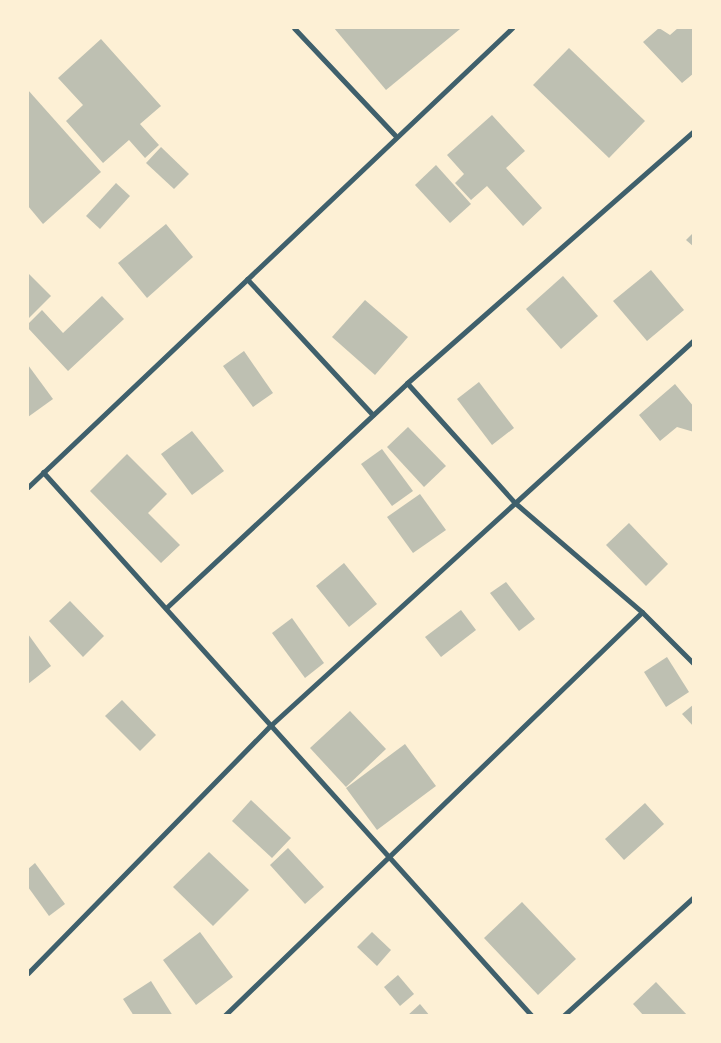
<!DOCTYPE html>
<html>
<head>
<meta charset="utf-8">
<style>
  body { margin:0 }
  #map { position:relative; width:721px; height:1043px; overflow:hidden; background:#fdf0d5; font-family:"DejaVu Sans",sans-serif }
  div>[style] { position:absolute }
  [style*='--x'] { left:calc(var(--x)*1px); top:calc(var(--y)*1px); width:calc(var(--w)*1px); rotate:calc(var(--a)*1deg) }
  .building>* { inset:0; background:#bec0b2 }
  .minor>* { height:5px; margin:-2.5px; padding:0 2.5px; transform-origin:2.5px; border-radius:2.5px; background:#3f606c }
  span { translate:-50% -50%; white-space:nowrap; text-align:center; line-height:1.15; -webkit-text-stroke:4px #fdf0d5; paint-order:stroke }
  .frame { position:absolute; inset:0; border:29px solid #fdf0d5; pointer-events:none }
</style>
</head>
<body>
<div id="map">
  <div class="building">
    <i style="clip-path:polygon(334px 28px,459px 28px,460px 29px,386px 90px)"></i>
    <i style="clip-path:polygon(659px 28px,670px 35px,678px 28px,694px 28px,694px 73px,682px 83px,643px 42px)"></i>
    <i style="clip-path:polygon(101px 39px,161px 106px,140px 124px,159px 145px,145px 158px,129px 140px,103px 163px,66px 121px,83px 105px,58px 78px)"></i>
    <i style="clip-path:polygon(569px 48px,645px 121px,609px 158px,533px 85px)"></i>
    <i style="clip-path:polygon(28px 90px,101px 172px,43px 224px,28px 206px)"></i>
    <i style="clip-path:polygon(492px 115px,525px 151px,506px 168px,542px 208px,523px 226px,487px 186px,471px 200px,455px 183px,464px 174px,447px 155px)"></i>
    <i style="clip-path:polygon(161px 147px,189px 174px,174px 189px,146px 163px)"></i>
    <i style="clip-path:polygon(436px 165px,471px 204px,450px 223px,415px 185px)"></i>
    <i style="clip-path:polygon(116px 183px,130px 196px,100px 229px,86px 216px)"></i>
    <i style="clip-path:polygon(166px 224px,193px 257px,147px 298px,118px 263px)"></i>
    <i style="clip-path:polygon(694px 232px,694px 247px,686px 240px)"></i>
    <i style="clip-path:polygon(651px 270px,684px 310px,647px 341px,613px 301px)"></i>
    <i style="clip-path:polygon(28px 273px,51px 296px,28px 319px)"></i>
    <i style="clip-path:polygon(563px 276px,598px 316px,561px 349px,526px 309px)"></i>
    <i style="clip-path:polygon(102px 296px,124px 319px,68px 371px,28px 328px,28px 324px,42px 310px,63px 333px)"></i>
    <i style="clip-path:polygon(365px 300px,408px 337px,375px 375px,332px 337px)"></i>
    <i style="clip-path:polygon(244px 351px,273px 393px,253px 407px,223px 366px)"></i>
    <i style="clip-path:polygon(28px 365px,53px 399px,28px 417px)"></i>
    <i style="clip-path:polygon(479px 382px,514px 428px,492px 445px,457px 399px)"></i>
    <i style="clip-path:polygon(675px 384px,694px 407px,694px 432px,677px 427px,660px 441px,639px 415px)"></i>
    <i style="clip-path:polygon(408px 427px,446px 466px,424px 487px,387px 447px)"></i>
    <i style="clip-path:polygon(192px 431px,224px 471px,192px 495px,161px 454px)"></i>
    <i style="clip-path:polygon(382px 449px,413px 491px,392px 506px,361px 464px)"></i>
    <i style="clip-path:polygon(127px 454px,167px 494px,148px 513px,180px 545px,161px 563px,90px 491px)"></i>
    <i style="clip-path:polygon(420px 494px,446px 530px,413px 553px,387px 517px)"></i>
    <i style="clip-path:polygon(629px 523px,668px 564px,646px 586px,606px 545px)"></i>
    <i style="clip-path:polygon(344px 563px,377px 604px,349px 627px,316px 586px)"></i>
    <i style="clip-path:polygon(506px 582px,535px 619px,519px 631px,490px 593px)"></i>
    <i style="clip-path:polygon(70px 601px,104px 636px,83px 657px,49px 621px)"></i>
    <i style="clip-path:polygon(461px 610px,476px 630px,441px 657px,425px 637px)"></i>
    <i style="clip-path:polygon(292px 618px,324px 663px,305px 678px,272px 633px)"></i>
    <i style="clip-path:polygon(28px 634px,51px 666px,28px 684px)"></i>
    <i style="clip-path:polygon(667px 657px,689px 692px,666px 707px,644px 672px)"></i>
    <i style="clip-path:polygon(122px 700px,156px 735px,140px 751px,105px 716px)"></i>
    <i style="clip-path:polygon(694px 704px,694px 727px,682px 714px)"></i>
    <i style="clip-path:polygon(350px 711px,386px 749px,346px 787px,310px 748px)"></i>
    <i style="clip-path:polygon(405px 744px,436px 786px,377px 830px,346px 788px)"></i>
    <i style="clip-path:polygon(251px 800px,291px 838px,272px 858px,232px 821px)"></i>
    <i style="clip-path:polygon(645px 803px,664px 824px,624px 860px,605px 839px)"></i>
    <i style="clip-path:polygon(288px 848px,324px 887px,305px 904px,270px 865px)"></i>
    <i style="clip-path:polygon(209px 852px,249px 890px,213px 926px,173px 887px)"></i>
    <i style="clip-path:polygon(35px 863px,65px 904px,49px 916px,28px 887px,28px 869px)"></i>
    <i style="clip-path:polygon(522px 902px,576px 959px,538px 995px,484px 938px)"></i>
    <i style="clip-path:polygon(200px 932px,233px 977px,196px 1005px,163px 960px)"></i>
    <i style="clip-path:polygon(372px 932px,391px 950px,377px 966px,357px 947px)"></i>
    <i style="clip-path:polygon(398px 975px,414px 994px,400px 1006px,384px 987px)"></i>
    <i style="clip-path:polygon(151px 981px,173px 1016px,134px 1016px,123px 999px)"></i>
    <i style="clip-path:polygon(656px 982px,688px 1016px,644px 1016px,633px 1004px)"></i>
    <i style="clip-path:polygon(420px 1004px,430px 1016px,407px 1016px)"></i>
  </div>
  <div class="minor">
    <i style="--x:294;--y:28;--w:147;--a:46.7"></i>
    <i style="--x:247;--y:279;--w:185;--a:47.2"></i>
    <i style="--x:407;--y:383;--w:160;--a:48"></i>
    <i style="--x:514;--y:502;--w:169;--a:40.7"></i>
    <i style="--x:642;--y:612;--w:74;--a:45"></i>
    <i style="--x:43;--y:472;--w:731;--a:48.05"></i>
    <i style="--x:28;--y:487;--w:667;--a:-43.48"></i>
    <i style="--x:166;--y:608;--w:330;--a:-43"></i>
    <i style="--x:407;--y:383;--w:382;--a:-41.3"></i>
    <i style="--x:28;--y:973;--w:347;--a:-45.6"></i>
    <i style="--x:271;--y:725;--w:572;--a:-42.31"></i>
    <i style="--x:224;--y:1016;--w:581;--a:-44.02"></i>
    <i style="--x:563;--y:1016;--w:177;--a:-42.3"></i>
  </div>
  <div class="frame"></div>
</div>
</body>
</html>
